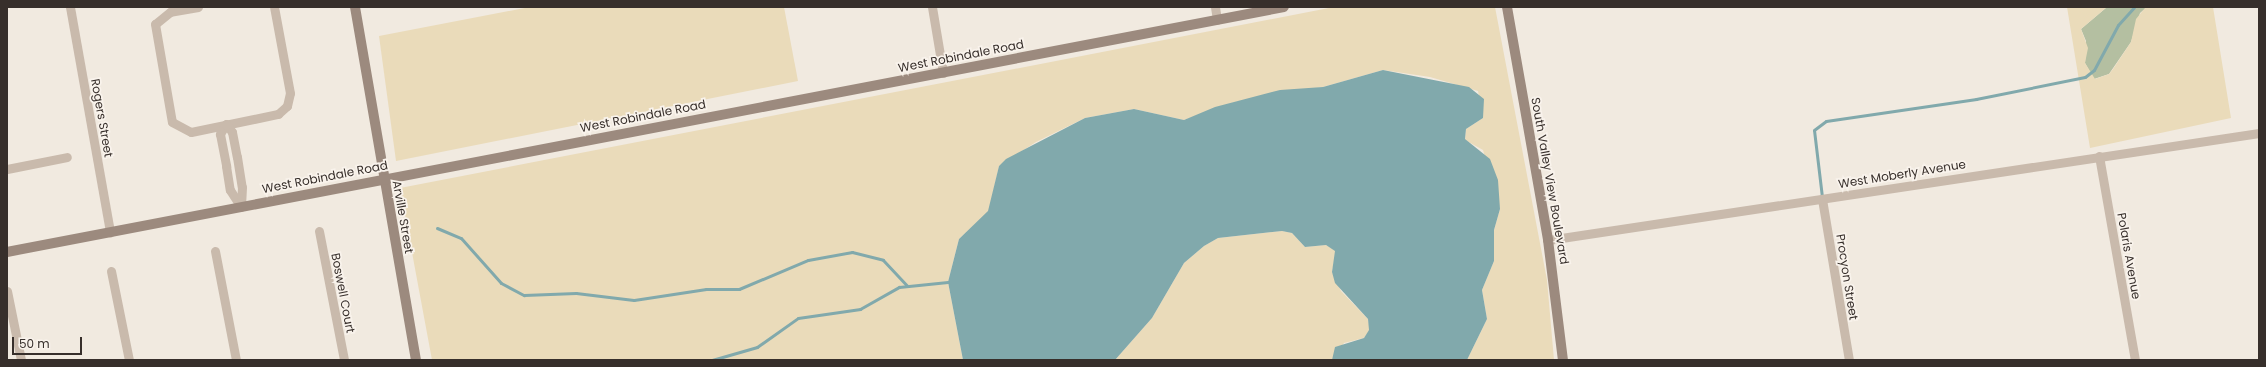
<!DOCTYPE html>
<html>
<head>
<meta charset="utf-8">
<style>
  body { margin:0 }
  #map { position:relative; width:2266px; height:367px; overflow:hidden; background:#f1eae0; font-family:Poppins,sans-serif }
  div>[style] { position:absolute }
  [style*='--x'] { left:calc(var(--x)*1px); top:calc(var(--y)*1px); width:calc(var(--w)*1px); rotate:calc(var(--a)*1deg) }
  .green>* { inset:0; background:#b4bfa1 }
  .sand>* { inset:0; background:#eadbba }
  .water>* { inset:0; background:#81a9ac }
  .stream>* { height:3px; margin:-1.5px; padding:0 1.5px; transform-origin:1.5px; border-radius:1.5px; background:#81a9ac }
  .street>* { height:9px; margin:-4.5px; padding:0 4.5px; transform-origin:4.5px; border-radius:4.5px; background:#c9baac }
  .secondary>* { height:10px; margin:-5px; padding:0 5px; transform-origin:5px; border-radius:5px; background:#9c8a7e }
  span { translate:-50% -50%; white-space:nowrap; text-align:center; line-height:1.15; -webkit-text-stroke:3.5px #f9f3ec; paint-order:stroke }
  .street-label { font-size:12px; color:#372f2b }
  .frame { position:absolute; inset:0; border:8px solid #372f2b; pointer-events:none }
  .scale { position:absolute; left:12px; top:337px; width:70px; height:18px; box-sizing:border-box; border:2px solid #372f2b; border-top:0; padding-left:5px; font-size:12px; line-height:14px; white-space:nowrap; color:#372f2b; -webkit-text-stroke:3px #f9f3ec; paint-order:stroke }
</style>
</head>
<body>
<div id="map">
  <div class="green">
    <i style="clip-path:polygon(2107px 7px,2147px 7px,2140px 13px,2131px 42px,2109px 74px,2094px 79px,2085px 63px,2086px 41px,2081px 29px)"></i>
  </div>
  <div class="sand">
    <i style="clip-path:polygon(530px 7px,784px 7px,798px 81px,396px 161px,379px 36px)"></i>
    <i style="clip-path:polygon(1334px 7px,1495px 7px,1547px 280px,1554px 360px,1467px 360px,1487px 319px,1482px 290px,1494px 261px,1494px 230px,1500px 209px,1483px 150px,1465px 140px,1466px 129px,1483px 118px,1478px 91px,1430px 77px,1383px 70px,1323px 87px,1235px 102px,1184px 120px,1134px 109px,1085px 118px,1036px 142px,999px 166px,989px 211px,959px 239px,948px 282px,963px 360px,432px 360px,400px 188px)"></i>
    <i style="clip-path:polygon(2067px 7px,2107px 7px,2081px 29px,2088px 48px,2085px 63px,2095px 79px,2109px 74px,2113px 69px,2131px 42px,2136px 19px,2145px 8px,2213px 7px,2231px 118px,2090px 148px)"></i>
    <i style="clip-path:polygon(1282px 231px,1292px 233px,1305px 247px,1326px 245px,1336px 251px,1332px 272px,1341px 291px,1368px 319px,1370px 330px,1364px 338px,1344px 343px,1332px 360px,1115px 360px,1152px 318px,1184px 263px,1204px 246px,1218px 238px)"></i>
  </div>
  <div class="water">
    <i style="clip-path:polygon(1383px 70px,1469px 87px,1484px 99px,1483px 118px,1466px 129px,1465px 139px,1490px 159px,1498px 180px,1500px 209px,1494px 230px,1494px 261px,1482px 290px,1487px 319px,1467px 360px,1332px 360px,1335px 347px,1364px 338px,1369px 330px,1368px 319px,1335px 283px,1332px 272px,1335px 251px,1326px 245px,1305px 247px,1292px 233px,1282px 231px,1218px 238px,1204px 246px,1184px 263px,1152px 318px,1115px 360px,963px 360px,948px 282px,959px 239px,988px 211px,999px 166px,1006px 159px,1085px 118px,1134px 109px,1184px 120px,1215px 107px,1280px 90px,1323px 87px)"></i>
  </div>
  <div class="stream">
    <i style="--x:1822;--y:197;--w:67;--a:-96.8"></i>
    <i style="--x:1814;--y:130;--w:15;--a:-37"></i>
    <i style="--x:1826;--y:121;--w:152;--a:-8.3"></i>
    <i style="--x:1976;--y:99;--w:111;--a:-11.4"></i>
    <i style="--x:2085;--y:77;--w:11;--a:-38"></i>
    <i style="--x:2094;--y:70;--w:51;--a:-61.9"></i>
    <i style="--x:2118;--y:25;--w:24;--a:-48"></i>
    <i style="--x:437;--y:228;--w:26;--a:23"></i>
    <i style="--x:461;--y:238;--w:60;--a:48.4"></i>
    <i style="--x:501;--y:283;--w:26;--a:28"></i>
    <i style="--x:524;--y:295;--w:52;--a:-2.2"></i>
    <i style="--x:576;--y:293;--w:58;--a:6.9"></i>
    <i style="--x:634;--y:300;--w:73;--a:-8.7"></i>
    <i style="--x:706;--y:289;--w:33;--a:0"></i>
    <i style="--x:739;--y:289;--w:75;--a:-22.8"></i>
    <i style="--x:808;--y:260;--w:45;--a:-10.3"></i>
    <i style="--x:852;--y:252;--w:32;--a:14"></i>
    <i style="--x:883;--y:260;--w:35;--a:47"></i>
    <i style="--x:712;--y:360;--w:47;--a:-16.1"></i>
    <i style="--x:757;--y:347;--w:50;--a:-35.3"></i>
    <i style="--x:798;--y:318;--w:63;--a:-8.3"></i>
    <i style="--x:860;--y:309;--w:45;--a:-29.4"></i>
    <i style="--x:899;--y:287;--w:49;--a:-5.8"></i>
  </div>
  <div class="street">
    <i style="--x:70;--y:7;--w:229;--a:79.9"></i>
    <i style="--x:198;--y:7;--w:28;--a:170"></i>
    <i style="--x:170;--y:12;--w:19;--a:141"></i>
    <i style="--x:155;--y:24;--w:99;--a:80.2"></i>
    <i style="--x:172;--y:122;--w:21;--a:28"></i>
    <i style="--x:191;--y:132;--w:89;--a:-11.7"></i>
    <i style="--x:278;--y:114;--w:12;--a:-42"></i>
    <i style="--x:287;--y:106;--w:13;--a:-77"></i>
    <i style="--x:290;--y:93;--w:87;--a:-100.5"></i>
    <i style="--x:932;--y:7;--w:67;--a:80.5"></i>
    <i style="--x:1215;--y:7;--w:13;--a:81"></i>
    <i style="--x:226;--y:124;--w:12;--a:121"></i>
    <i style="--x:220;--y:134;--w:33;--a:79"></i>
    <i style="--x:226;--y:166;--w:24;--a:81"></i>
    <i style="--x:230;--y:190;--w:20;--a:57"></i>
    <i style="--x:226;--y:124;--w:10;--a:53"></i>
    <i style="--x:232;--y:132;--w:25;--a:79"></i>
    <i style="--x:237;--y:157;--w:30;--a:81"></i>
    <i style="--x:242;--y:187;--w:20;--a:93"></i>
    <i style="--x:2099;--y:156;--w:207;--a:80"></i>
    <i style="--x:7;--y:169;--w:61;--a:-11.3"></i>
    <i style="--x:1822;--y:199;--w:163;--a:80.5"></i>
    <i style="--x:319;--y:231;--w:131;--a:79"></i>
    <i style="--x:1548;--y:240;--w:719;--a:-8.56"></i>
    <i style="--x:215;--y:251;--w:111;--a:79.1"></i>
    <i style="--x:111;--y:271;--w:91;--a:78.6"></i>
    <i style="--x:7;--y:291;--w:70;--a:78.5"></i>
  </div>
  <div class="secondary">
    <i style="--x:355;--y:7;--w:358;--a:80.2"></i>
    <i style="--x:1507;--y:7;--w:237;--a:80"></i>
    <i style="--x:1548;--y:240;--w:121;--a:82.9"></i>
    <i style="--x:7;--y:252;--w:1300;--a:-10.86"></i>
  </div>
  <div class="street-label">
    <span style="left:961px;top:56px;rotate:-11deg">West Robindale Road</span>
    <span style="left:643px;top:116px;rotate:-11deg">West Robindale Road</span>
    <span style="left:102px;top:118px;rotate:80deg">Rogers Street</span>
    <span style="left:1902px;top:174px;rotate:-9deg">West Moberly Avenue</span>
    <span style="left:325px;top:177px;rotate:-11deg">West Robindale Road</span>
    <span style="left:1550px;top:181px;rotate:80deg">South Valley View Boulevard</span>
    <span style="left:403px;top:217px;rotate:80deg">Arville Street</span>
    <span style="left:2129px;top:256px;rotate:80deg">Polaris Avenue</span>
    <span style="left:1847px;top:277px;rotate:81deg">Procyon Street</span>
    <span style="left:343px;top:293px;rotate:79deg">Boswell Court</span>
  </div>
  <div class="frame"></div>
  <div class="scale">50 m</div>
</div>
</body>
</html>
